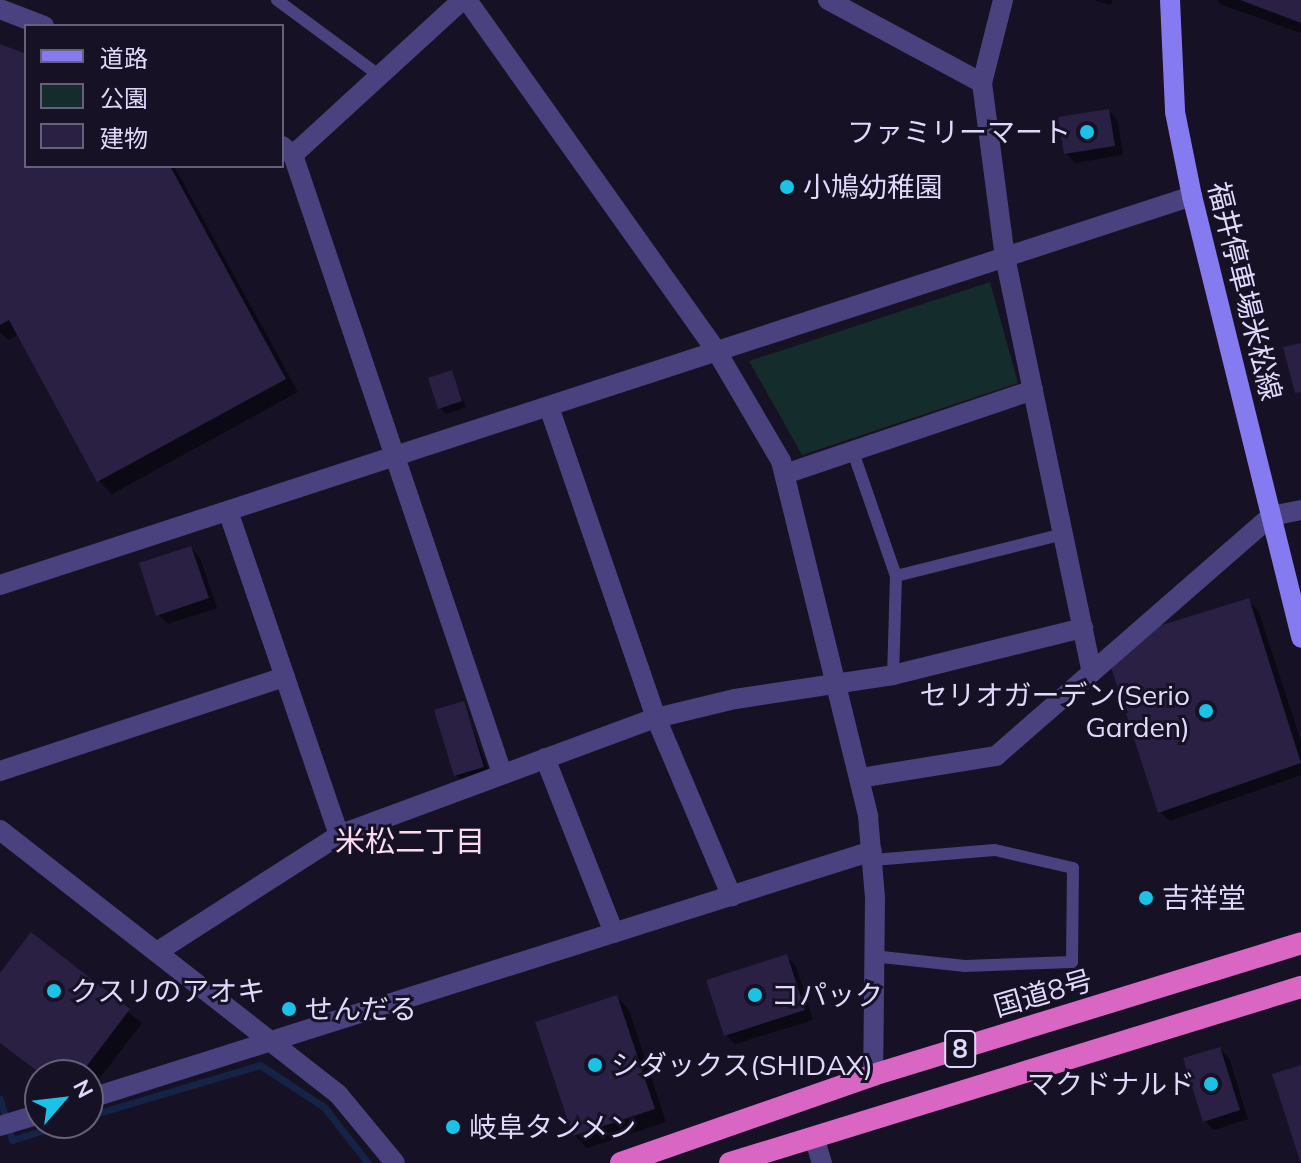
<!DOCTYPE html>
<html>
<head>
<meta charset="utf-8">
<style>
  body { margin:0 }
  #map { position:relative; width:1301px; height:1163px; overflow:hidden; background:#161124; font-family:Mulish,"Noto Sans JP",sans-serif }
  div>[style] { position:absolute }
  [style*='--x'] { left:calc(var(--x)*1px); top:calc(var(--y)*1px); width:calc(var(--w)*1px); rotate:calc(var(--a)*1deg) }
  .green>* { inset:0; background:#152c2d }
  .shadow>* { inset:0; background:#0007 }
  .stream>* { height:7px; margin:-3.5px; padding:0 3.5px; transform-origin:3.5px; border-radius:3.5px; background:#142346 }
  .building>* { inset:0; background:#292043 }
  .service>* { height:12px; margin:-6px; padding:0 6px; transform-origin:6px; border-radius:6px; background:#49427e }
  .minor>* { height:20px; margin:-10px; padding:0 10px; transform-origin:10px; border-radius:10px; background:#49427e }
  .tertiary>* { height:20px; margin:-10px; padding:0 10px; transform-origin:10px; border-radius:10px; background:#49427e }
  .secondary>* { height:20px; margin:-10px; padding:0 10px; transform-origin:10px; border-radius:10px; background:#867af0 }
  .trunk>* { height:22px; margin:-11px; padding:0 11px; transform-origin:11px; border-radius:11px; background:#da66c4 }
  .dots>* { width:22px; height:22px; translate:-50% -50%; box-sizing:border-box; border:4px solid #161124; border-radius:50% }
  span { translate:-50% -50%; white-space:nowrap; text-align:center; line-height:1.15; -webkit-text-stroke:6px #161124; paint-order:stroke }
  .shield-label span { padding:2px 6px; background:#161124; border:2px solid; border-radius:6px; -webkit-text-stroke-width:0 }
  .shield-label { font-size:26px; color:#dfd9fb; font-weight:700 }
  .poi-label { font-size:28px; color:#dfd9fb }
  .right { translate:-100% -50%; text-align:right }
  .left { translate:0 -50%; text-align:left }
  .street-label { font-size:28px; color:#dfd9fb }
  .neighbourhood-label { font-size:30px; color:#fbdbed }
  .legend { position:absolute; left:24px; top:24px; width:260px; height:144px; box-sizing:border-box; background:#161124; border:2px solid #66617a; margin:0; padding:10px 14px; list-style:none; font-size:24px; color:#dfd9fb }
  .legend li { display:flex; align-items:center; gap:16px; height:40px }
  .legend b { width:40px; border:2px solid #66617a }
  .north { position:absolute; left:24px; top:1059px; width:80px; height:80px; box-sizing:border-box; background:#161124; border:2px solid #66617a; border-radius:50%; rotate:62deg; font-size:22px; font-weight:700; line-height:32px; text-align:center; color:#dfd9fb }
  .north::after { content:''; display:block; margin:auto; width:28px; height:36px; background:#1ac2e5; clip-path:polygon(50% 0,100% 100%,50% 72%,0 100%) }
</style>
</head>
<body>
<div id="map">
  <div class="green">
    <i style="clip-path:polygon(990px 282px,1018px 383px,802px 455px,749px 361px)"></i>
  </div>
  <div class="shadow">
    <i style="clip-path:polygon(1094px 0,1112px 0,1111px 5px)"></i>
    <i style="clip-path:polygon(1217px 0,1301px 0,1301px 33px,1220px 4px)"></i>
    <i style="clip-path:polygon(0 46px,26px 56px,26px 166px,174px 166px,298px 392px,112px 494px,99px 481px,19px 334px,8px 340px,0 332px)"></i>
    <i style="clip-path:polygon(1109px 111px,1118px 121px,1123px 155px,1075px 163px,1066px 153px)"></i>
    <i style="clip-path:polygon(451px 372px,466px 407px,446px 414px,440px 408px)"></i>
    <i style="clip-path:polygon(191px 548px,200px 558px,217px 608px,168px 624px,158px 614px)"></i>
    <i style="clip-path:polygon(1248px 601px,1258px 610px,1301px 741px,1301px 775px,1170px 821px,1160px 812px)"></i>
    <i style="clip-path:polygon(463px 703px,489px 772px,462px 781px,456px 775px)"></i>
    <i style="clip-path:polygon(31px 935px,142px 1023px,89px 1092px,88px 1075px,41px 1075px,0 1042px,0 976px)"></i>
    <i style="clip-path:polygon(786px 957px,796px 966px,813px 1020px,735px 1044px,726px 1035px)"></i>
    <i style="clip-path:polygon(617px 997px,629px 1010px,666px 1122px,587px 1148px,574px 1135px)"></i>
    <i style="clip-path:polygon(1220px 1049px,1229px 1058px,1248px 1119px,1214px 1130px,1204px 1121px)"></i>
  </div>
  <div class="stream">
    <i style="--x:0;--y:1099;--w:43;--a:73.7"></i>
    <i style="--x:12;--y:1140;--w:58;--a:-17.2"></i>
    <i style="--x:88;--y:1116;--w:179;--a:-16.5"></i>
    <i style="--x:260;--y:1065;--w:77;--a:33.3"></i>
    <i style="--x:324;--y:1107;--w:71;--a:51.8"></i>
  </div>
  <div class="building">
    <i style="clip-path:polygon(1240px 0,1301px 0,1301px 23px)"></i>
    <i style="clip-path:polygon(0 44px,26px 54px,26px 166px,170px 166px,286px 379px,97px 482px,9px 320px,0 325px)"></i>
    <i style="clip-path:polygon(1109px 109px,1115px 146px,1064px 154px,1058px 117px)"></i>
    <i style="clip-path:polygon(1301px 343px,1301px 392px,1295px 393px,1283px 347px)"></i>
    <i style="clip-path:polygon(452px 370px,462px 401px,438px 409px,428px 378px)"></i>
    <i style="clip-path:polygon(191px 546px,209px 598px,156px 616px,139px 563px)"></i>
    <i style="clip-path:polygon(1249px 598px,1301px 763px,1158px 813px,1111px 667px,1146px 630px)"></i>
    <i style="clip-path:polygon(464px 701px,484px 767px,454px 776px,434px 710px)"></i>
    <i style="clip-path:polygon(31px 932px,130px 1009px,80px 1075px,68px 1075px,54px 1064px,42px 1075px,0 1043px,0 973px)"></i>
    <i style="clip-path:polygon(787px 954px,805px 1010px,724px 1036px,706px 980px)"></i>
    <i style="clip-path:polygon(617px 995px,655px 1109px,573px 1136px,535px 1022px)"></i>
    <i style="clip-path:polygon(1220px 1047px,1240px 1110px,1203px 1122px,1183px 1058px)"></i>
    <i style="clip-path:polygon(1301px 1065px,1301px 1161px,1300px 1161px,1272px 1074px)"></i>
  </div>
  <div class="service">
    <i style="--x:277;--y:0;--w:128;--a:36.4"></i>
    <i style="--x:853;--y:452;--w:131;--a:70.9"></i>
    <i style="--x:896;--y:576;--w:99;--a:91.7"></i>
    <i style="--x:896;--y:576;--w:172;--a:-14.1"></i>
    <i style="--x:873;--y:860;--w:122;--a:-4.7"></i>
    <i style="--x:995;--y:850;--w:80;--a:13"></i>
    <i style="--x:1073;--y:868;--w:94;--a:90.6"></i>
    <i style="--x:1072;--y:962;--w:107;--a:177.9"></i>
    <i style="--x:965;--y:966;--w:93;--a:-173.8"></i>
  </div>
  <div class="minor">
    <i style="--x:467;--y:0;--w:432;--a:54.6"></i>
    <i style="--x:717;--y:352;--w:126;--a:59.6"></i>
    <i style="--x:781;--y:461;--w:366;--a:76.2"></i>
    <i style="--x:868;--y:816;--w:82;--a:85.1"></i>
    <i style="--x:875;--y:898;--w:177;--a:90.6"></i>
    <i style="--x:828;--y:0;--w:175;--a:28.3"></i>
    <i style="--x:1003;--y:0;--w:86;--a:104.2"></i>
    <i style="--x:982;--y:83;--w:176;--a:82.5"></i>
    <i style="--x:1005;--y:257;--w:424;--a:78.2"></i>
    <i style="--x:0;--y:9;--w:47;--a:21.1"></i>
    <i style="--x:282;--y:146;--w:14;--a:39"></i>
    <i style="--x:293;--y:155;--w:652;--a:71.32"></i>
    <i style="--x:293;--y:155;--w:229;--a:-42.5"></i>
    <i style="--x:549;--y:407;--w:329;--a:71"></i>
    <i style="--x:656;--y:718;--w:194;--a:67"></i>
    <i style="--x:785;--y:474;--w:262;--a:-18.7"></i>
    <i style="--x:228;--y:511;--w:342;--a:71.1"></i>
    <i style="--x:545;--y:758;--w:188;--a:68.5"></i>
    <i style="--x:0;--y:771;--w:300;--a:-18.3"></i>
    <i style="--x:860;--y:778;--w:138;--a:-9.2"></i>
    <i style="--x:996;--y:756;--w:365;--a:-41.1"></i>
    <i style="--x:1271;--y:516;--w:31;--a:-11"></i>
    <i style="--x:157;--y:952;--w:216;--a:-32.7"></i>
    <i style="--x:339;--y:835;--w:338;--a:-20.3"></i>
    <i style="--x:656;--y:718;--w:81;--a:-13.5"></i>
    <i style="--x:735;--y:699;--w:160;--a:-8.6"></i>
    <i style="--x:893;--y:675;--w:196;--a:-13.9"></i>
    <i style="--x:88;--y:1099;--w:822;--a:-17.55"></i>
    <i style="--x:0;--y:1126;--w:42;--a:-16.7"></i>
    <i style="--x:814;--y:1137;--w:27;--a:73"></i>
  </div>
  <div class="tertiary">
    <i style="--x:0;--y:585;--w:1254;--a:-18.07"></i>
    <i style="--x:0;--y:830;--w:429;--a:38"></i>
    <i style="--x:338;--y:1094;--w:89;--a:50.4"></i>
  </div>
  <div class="secondary">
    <i style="--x:1170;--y:0;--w:112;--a:87.4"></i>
    <i style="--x:1175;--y:112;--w:86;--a:78.6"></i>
    <i style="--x:1192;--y:196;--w:455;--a:76.1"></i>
  </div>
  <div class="trunk">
    <i style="--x:621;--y:1163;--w:267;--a:-19.2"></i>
    <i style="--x:873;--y:1075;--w:448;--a:-17.1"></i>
    <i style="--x:730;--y:1163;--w:598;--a:-17.13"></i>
  </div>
  <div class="dots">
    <i style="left:1087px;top:132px;background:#1ac2e5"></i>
    <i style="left:787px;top:187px;background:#1ac2e5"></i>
    <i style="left:1206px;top:711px;background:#1ac2e5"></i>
    <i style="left:1146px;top:898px;background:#1ac2e5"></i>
    <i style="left:54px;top:991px;background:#1ac2e5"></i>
    <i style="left:755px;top:995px;background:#1ac2e5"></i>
    <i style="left:289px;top:1009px;background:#1ac2e5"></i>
    <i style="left:595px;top:1065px;background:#1ac2e5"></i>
    <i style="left:1211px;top:1084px;background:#1ac2e5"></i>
    <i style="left:453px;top:1127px;background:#1ac2e5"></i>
  </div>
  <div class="shield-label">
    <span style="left:960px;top:1049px">8</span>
  </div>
  <div class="poi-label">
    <span class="right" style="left:1071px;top:132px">ファミリーマート</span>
    <span class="left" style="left:803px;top:187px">小鳩幼稚園</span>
    <span class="right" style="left:1190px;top:711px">セリオガーデン(Serio<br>Garden)</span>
    <span class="left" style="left:1162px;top:898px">吉祥堂</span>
    <span class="left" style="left:70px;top:991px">クスリのアオキ</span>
    <span class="left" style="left:771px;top:995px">コパック</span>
    <span class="left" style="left:305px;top:1009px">せんだる</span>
    <span class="left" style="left:611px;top:1065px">シダックス(SHIDAX)</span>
    <span class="right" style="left:1195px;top:1084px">マクドナルド</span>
    <span class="left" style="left:469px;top:1127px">岐阜タンメン</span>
  </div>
  <div class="street-label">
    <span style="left:1245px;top:291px;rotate:76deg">福井停車場米松線</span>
    <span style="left:1043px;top:993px;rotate:-16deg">国道8号</span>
  </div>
  <div class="neighbourhood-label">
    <span style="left:410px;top:841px">米松二丁目</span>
  </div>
  <ul class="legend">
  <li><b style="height:10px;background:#867af0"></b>道路</li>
  <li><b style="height:22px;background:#152c2d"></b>公園</li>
  <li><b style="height:22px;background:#292043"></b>建物</li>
  </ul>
  <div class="north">N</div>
</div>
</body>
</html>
